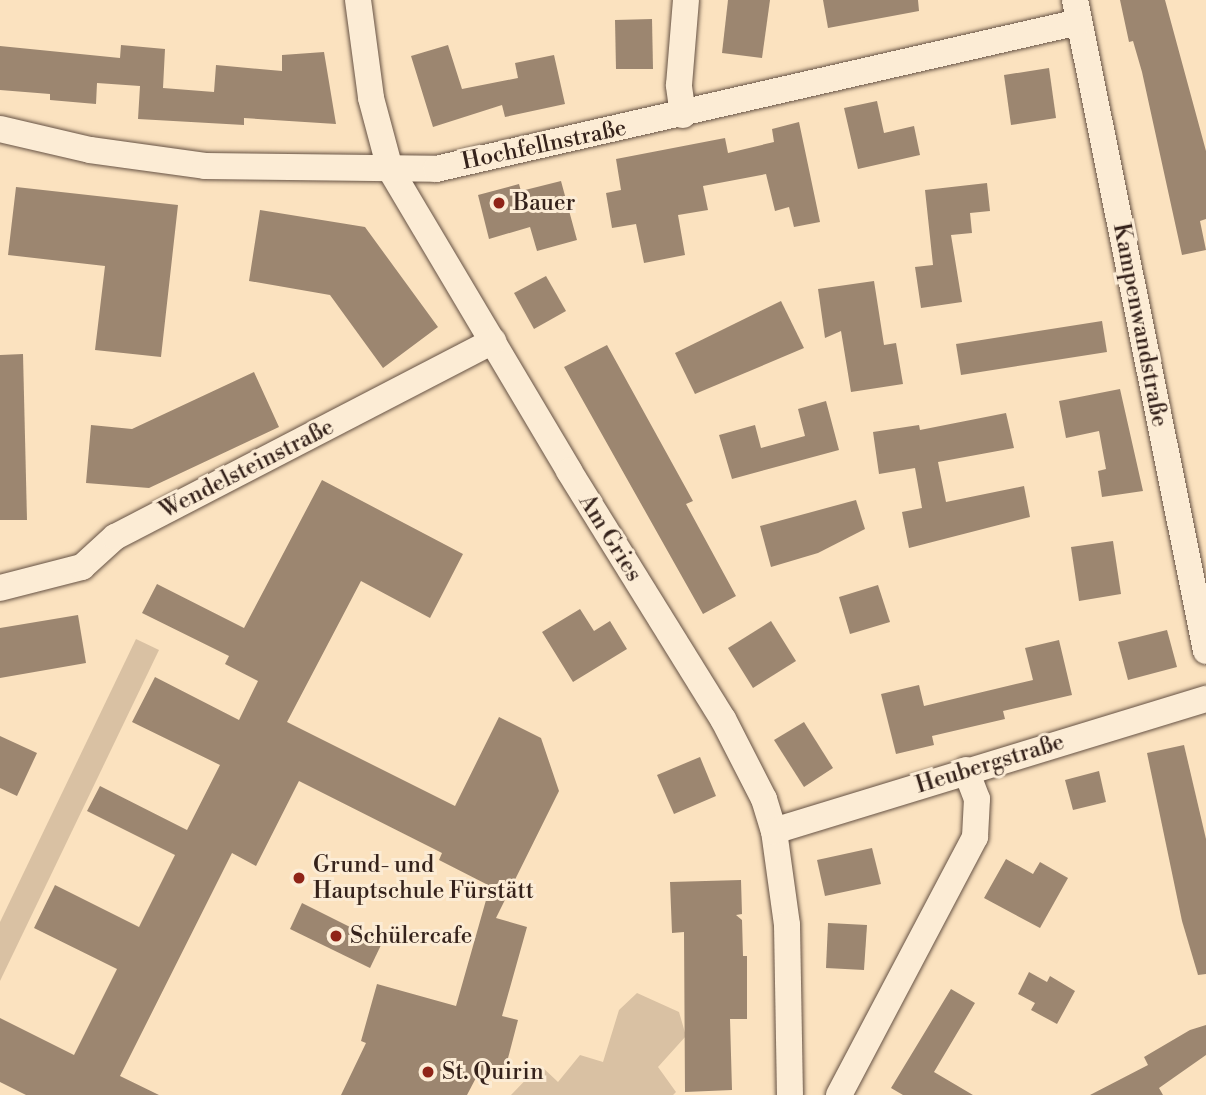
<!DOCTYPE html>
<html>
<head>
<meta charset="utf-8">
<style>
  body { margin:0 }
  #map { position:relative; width:1206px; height:1095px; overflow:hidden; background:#fbe2bf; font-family:"Libre Bodoni",serif }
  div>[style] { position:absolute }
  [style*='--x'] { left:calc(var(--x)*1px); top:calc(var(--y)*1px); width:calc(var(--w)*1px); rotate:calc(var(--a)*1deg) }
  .green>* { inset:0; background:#d9c1a3 }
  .building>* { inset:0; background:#9c8670 }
  .roads { filter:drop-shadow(0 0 2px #665244) drop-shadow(0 0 2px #665244) }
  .street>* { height:26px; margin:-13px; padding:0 13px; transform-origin:13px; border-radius:13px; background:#fcecd5 }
  .dots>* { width:19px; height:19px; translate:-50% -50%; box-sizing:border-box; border:4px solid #fcecd5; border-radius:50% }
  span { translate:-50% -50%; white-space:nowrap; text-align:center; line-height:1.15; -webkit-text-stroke:6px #fcecd5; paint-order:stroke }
  .street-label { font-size:23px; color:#35221b }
  .poi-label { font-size:23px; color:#35221b }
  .left { translate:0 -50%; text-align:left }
</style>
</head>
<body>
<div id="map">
  <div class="green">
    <i style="clip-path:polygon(136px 639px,159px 650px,0 981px,0 922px)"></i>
    <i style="clip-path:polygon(637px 993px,679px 1012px,686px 1036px,658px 1067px,676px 1092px,673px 1095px,511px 1095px,540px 1065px,558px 1082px,580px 1055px,603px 1062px,619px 1010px)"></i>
  </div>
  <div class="building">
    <i style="clip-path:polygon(728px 0,770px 0,762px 58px,722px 53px)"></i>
    <i style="clip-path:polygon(823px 0,918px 0,919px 11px,828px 28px)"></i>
    <i style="clip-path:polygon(1120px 0,1165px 0,1206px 151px,1206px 219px,1200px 221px,1206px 250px,1182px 255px,1142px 72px,1133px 41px,1129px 42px)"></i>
    <i style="clip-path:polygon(652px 19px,653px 69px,616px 69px,615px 20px)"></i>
    <i style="clip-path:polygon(121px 45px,165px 49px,163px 88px,214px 92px,216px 65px,282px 71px,282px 55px,324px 52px,336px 124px,244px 118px,244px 125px,138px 119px,140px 86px,97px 83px,96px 104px,50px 100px,50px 94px,0 90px,0 46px,120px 58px)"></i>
    <i style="clip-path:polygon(448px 45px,462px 89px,518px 78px,515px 63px,554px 55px,565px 104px,505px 117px,502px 105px,433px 127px,411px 56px)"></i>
    <i style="clip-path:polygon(1049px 68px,1056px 118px,1011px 125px,1004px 75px)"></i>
    <i style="clip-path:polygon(877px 101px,884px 133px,914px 126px,920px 155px,858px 169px,844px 108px)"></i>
    <i style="clip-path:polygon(799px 122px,820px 222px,794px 227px,789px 207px,775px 211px,766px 174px,703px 186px,708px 210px,678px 215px,685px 255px,644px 263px,636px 224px,612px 228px,606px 193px,621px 190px,616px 159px,725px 138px,728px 153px,774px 142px,772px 129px)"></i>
    <i style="clip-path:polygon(561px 181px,577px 240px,537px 251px,530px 227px,489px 239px,478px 195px,519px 184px,521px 191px)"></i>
    <i style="clip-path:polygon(987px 183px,990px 211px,970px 213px,972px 233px,951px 235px,962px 302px,921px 308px,915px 267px,933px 265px,925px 190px)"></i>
    <i style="clip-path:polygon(16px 187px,178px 205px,161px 357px,95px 350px,105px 266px,8px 255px)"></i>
    <i style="clip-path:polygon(260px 210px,365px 227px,438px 327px,383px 368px,330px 295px,249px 281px)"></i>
    <i style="clip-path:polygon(546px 276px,566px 311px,534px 329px,514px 293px)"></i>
    <i style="clip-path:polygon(874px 281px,884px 345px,896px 343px,903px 384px,851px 392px,841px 331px,825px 338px,818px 289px)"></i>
    <i style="clip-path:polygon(781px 301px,804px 348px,695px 394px,675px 353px)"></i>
    <i style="clip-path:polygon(1102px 321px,1107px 352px,961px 375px,956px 344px)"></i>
    <i style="clip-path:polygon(607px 345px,693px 501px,686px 504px,736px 596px,703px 614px,564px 367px)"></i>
    <i style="clip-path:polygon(23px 354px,27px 520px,0 520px,0 355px)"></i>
    <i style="clip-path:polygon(254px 372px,279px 427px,149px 488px,86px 483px,91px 425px,132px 429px)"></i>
    <i style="clip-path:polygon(1120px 389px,1143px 491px,1102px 497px,1098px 471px,1106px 469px,1099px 431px,1066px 438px,1059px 401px)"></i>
    <i style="clip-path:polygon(826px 401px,839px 450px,732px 479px,719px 435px,755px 425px,761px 448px,805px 436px,798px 409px)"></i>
    <i style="clip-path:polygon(1006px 413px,1014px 448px,938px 462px,946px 502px,1024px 486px,1030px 517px,909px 548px,902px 512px,922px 508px,915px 468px,879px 474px,873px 432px,919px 425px,920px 430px)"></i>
    <i style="clip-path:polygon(322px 480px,463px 554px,430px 618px,361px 581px,287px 722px,455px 806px,499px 717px,541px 738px,559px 791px,496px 918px,527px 927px,502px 1016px,518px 1020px,502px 1081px,478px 1074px,467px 1095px,341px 1095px,366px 1043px,361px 1041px,377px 984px,456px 1006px,490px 886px,439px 860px,442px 853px,299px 781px,256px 866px,232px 853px,120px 1076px,159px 1095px,26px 1095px,0 1082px,0 1018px,74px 1055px,117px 969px,34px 928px,55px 885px,139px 927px,175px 855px,87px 811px,100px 786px,187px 830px,220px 765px,132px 722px,155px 677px,239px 720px,258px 681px,225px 664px,229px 656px,142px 613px,157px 584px,244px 628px)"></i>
    <i style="clip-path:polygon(856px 500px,865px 529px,818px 553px,771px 567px,760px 526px)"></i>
    <i style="clip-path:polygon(1113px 541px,1121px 594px,1079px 601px,1071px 547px)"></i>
    <i style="clip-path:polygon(878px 585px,890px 622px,850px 634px,839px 597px)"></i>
    <i style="clip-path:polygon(580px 609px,594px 631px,610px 621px,627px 649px,573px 682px,542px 632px)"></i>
    <i style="clip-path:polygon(78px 615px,86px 663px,0 678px,0 628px)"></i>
    <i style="clip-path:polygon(771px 621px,796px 661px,753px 688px,728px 648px)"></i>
    <i style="clip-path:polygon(1167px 630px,1177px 667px,1128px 680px,1118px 642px)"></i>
    <i style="clip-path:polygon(1059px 640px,1072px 695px,1003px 711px,1005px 719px,932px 736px,934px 745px,896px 754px,881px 694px,919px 685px,924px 706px,1033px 680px,1025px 648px)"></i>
    <i style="clip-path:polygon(804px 722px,833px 768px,804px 787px,774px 740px)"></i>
    <i style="clip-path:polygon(0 736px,37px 753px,17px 796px,0 788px)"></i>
    <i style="clip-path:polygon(1184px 745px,1206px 839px,1206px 974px,1198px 975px,1182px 921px,1147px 753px)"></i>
    <i style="clip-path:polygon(700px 757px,716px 796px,674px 814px,657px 775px)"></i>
    <i style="clip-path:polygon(1099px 771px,1106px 802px,1073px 810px,1065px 780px)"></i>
    <i style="clip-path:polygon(872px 848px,881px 884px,825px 896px,817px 860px)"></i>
    <i style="clip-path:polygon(1006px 859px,1033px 874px,1040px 862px,1068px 878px,1040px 928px,984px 898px)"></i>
    <i style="clip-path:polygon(741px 880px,742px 914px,736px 915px,742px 920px,743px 956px,747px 956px,747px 1019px,730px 1019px,732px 1090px,685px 1092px,684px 932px,672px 933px,670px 882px)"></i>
    <i style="clip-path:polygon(302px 903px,382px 943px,370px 968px,290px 929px)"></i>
    <i style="clip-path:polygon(828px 923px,867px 925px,864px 970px,826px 968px)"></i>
    <i style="clip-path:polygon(1029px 972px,1047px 982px,1050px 976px,1075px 991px,1057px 1024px,1031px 1010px,1035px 1003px,1018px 994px)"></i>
    <i style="clip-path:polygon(951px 989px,975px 1003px,934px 1072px,973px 1095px,903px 1095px,891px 1088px)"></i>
    <i style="clip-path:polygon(1206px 1025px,1206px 1055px,1159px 1088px,1163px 1095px,1090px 1095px,1148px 1065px,1144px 1057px,1190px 1030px)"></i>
  </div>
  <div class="roads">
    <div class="street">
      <i style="--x:358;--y:0;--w:99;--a:82.4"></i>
      <i style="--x:371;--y:98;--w:73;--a:75"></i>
      <i style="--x:390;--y:169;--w:351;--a:59.3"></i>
      <i style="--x:569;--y:471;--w:292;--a:58.2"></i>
      <i style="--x:723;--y:719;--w:90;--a:62.9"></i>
      <i style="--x:764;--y:799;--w:34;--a:73"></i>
      <i style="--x:774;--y:831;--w:95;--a:82.1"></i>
      <i style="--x:787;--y:925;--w:170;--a:89"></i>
      <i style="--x:1075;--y:0;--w:664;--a:78.62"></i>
      <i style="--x:683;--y:115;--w:30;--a:-98"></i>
      <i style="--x:679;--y:85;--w:85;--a:-85.3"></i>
      <i style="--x:0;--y:129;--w:92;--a:13.1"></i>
      <i style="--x:90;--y:150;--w:116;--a:7.9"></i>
      <i style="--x:205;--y:166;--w:231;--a:0.7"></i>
      <i style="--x:436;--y:169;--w:660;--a:-12.88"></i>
      <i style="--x:0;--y:588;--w:85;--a:-14.4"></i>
      <i style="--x:82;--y:567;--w:45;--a:-42.3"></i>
      <i style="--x:115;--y:537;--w:426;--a:-27.4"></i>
      <i style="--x:774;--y:831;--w:452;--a:-17"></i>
      <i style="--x:839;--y:1095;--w:292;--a:-62.2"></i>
      <i style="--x:975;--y:837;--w:38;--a:-87"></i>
      <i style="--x:977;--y:799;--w:31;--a:-111"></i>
    </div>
  </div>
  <div class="dots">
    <i style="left:499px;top:203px;background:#8f2418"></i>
    <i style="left:299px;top:878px;background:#8f2418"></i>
    <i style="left:336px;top:936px;background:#8f2418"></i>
    <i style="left:428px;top:1072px;background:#8f2418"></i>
  </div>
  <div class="street-label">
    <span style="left:544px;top:145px;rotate:-12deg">Hochfellnstraße</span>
    <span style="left:1140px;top:325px;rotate:79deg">Kampenwandstraße</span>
    <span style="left:247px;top:469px;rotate:-27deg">Wendelsteinstraße</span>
    <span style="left:610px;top:538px;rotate:58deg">Am Gries</span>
    <span style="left:990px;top:764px;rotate:-17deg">Heubergstraße</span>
  </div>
  <div class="poi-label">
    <span class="left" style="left:513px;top:203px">Bauer</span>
    <span class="left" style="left:313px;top:878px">Grund- und<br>Hauptschule Fürstätt</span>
    <span class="left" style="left:350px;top:936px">Schülercafe</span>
    <span class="left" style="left:442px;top:1072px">St. Quirin</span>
  </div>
</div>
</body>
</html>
